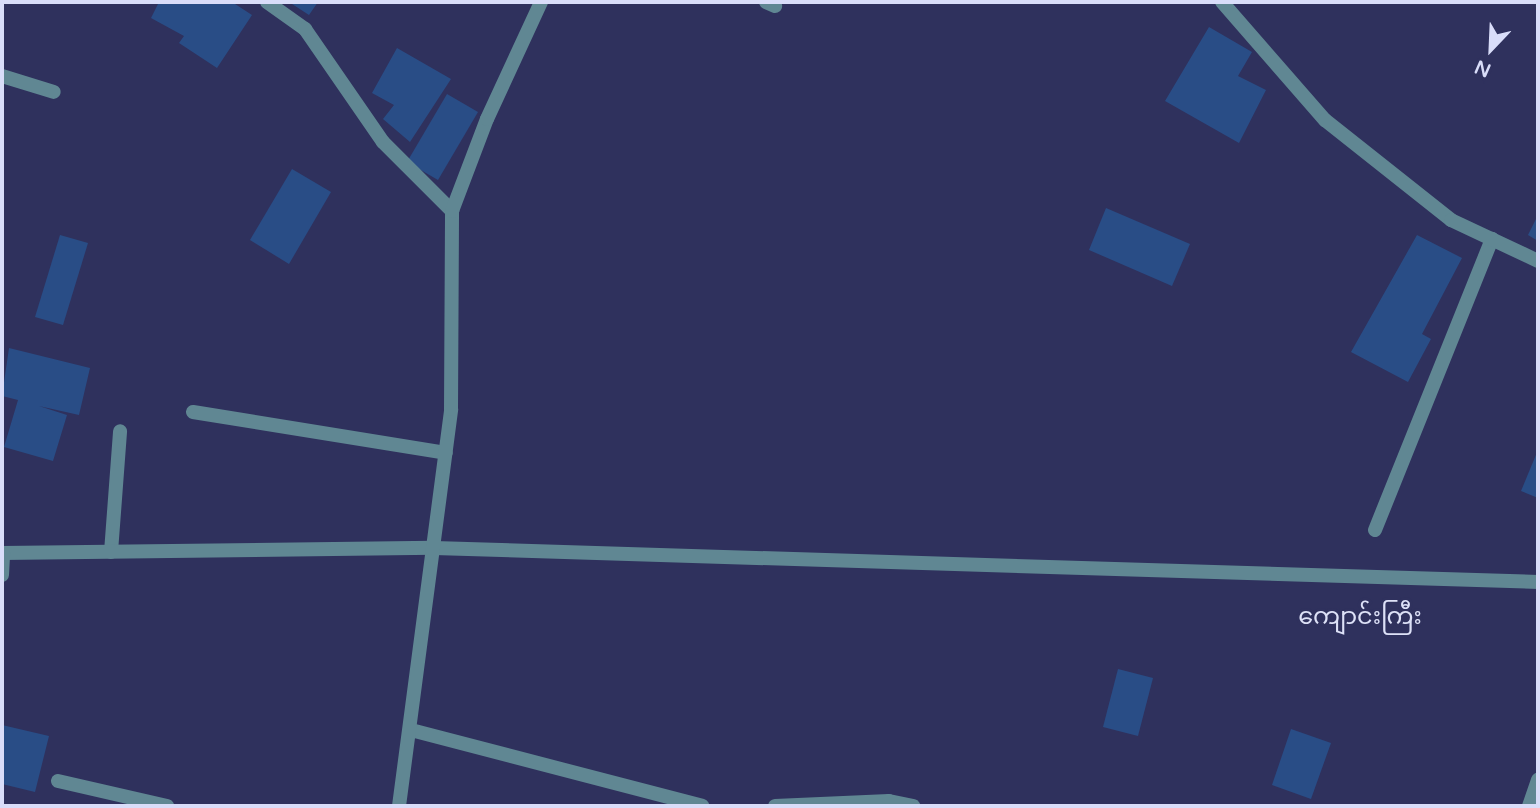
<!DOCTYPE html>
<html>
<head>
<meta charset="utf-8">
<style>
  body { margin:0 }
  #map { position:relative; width:1540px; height:808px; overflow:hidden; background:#2f315d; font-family:"Varela Round","Noto Sans Myanmar",sans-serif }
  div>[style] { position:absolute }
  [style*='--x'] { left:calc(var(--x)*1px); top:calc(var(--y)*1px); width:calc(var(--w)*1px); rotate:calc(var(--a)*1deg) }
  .building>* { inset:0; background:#294d86 }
  .service>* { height:14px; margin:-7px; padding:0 7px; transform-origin:7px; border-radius:7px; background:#608793 }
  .minor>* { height:14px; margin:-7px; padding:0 7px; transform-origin:7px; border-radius:7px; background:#608793 }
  span { translate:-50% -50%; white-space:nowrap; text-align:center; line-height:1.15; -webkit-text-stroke:6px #2f315d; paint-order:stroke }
  .quarter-label { font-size:24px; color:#dde1f7 }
  .frame { position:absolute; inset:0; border:4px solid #d9ddf9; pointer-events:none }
  .north { position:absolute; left:1456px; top:14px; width:70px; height:70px; -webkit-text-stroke:5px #2f315d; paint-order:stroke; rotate:203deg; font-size:19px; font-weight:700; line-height:28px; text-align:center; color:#d9ddf9 }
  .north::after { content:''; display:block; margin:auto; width:24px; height:32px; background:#d9ddf9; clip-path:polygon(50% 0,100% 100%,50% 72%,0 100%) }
</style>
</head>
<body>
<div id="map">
  <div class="building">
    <i style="clip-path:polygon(159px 2px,232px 2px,252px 15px,217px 68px,179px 43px,184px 36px,151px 18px)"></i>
    <i style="clip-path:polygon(289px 2px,318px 2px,309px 15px)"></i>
    <i style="clip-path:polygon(1209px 27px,1252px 52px,1238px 76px,1266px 90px,1239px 143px,1165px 101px)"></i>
    <i style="clip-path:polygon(397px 48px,451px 79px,410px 142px,383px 119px,394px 105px,372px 93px)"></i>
    <i style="clip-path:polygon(447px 94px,478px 112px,438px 180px,407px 162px)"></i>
    <i style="clip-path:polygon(292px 169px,331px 192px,289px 264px,250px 240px)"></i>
    <i style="clip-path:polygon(1106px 208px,1190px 244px,1172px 286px,1089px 250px)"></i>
    <i style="clip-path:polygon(1538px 215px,1538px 241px,1528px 235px)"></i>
    <i style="clip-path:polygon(60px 235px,88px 243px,63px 325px,35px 317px)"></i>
    <i style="clip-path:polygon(1417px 235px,1462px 258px,1422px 334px,1431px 339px,1408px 382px,1351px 352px)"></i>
    <i style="clip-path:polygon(9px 348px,90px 368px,79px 415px,39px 406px,67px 415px,53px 461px,4px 447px,18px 400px,2px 396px)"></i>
    <i style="clip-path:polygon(1538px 450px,1538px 498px,1521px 491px)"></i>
    <i style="clip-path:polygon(1118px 669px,1153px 678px,1138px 736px,1103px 727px)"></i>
    <i style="clip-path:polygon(2px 725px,49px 736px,35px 792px,2px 784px)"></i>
    <i style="clip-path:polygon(1291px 729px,1331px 743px,1311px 799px,1272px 785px)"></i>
  </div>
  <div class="service">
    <i style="--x:766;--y:2;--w:10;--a:24"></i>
    <i style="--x:1375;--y:530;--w:314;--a:-68.1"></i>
    <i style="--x:111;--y:552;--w:121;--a:-85.7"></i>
  </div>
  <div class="minor">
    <i style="--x:267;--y:2;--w:47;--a:35.4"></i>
    <i style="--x:305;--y:29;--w:137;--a:55.4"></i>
    <i style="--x:383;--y:142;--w:98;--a:45"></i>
    <i style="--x:1222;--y:2;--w:157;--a:48.9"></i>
    <i style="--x:1325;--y:120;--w:161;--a:38.4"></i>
    <i style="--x:1451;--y:220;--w:96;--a:25.2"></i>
    <i style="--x:2;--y:76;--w:54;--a:17.1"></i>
    <i style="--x:193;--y:412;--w:256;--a:9.2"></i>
    <i style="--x:2;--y:553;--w:432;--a:-0.7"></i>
    <i style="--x:434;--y:548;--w:1105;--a:1.76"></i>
    <i style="--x:2;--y:575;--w:22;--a:-87"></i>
    <i style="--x:411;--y:730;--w:301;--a:14.6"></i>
    <i style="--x:58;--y:781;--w:112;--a:12.9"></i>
    <i style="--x:399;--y:806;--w:400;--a:-82.5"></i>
    <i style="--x:451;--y:409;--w:198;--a:-89.7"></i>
    <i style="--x:452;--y:211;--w:98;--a:-69.2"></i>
    <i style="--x:487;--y:119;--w:129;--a:-65.2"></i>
    <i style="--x:775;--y:806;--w:114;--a:-2.5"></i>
    <i style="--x:889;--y:801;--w:25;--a:12"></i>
    <i style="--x:1529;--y:806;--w:28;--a:-71"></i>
  </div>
  <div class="quarter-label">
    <span style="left:1360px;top:617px">ကျောင်းကြီး</span>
  </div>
  <div class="frame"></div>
  <div class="north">N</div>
</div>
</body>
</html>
